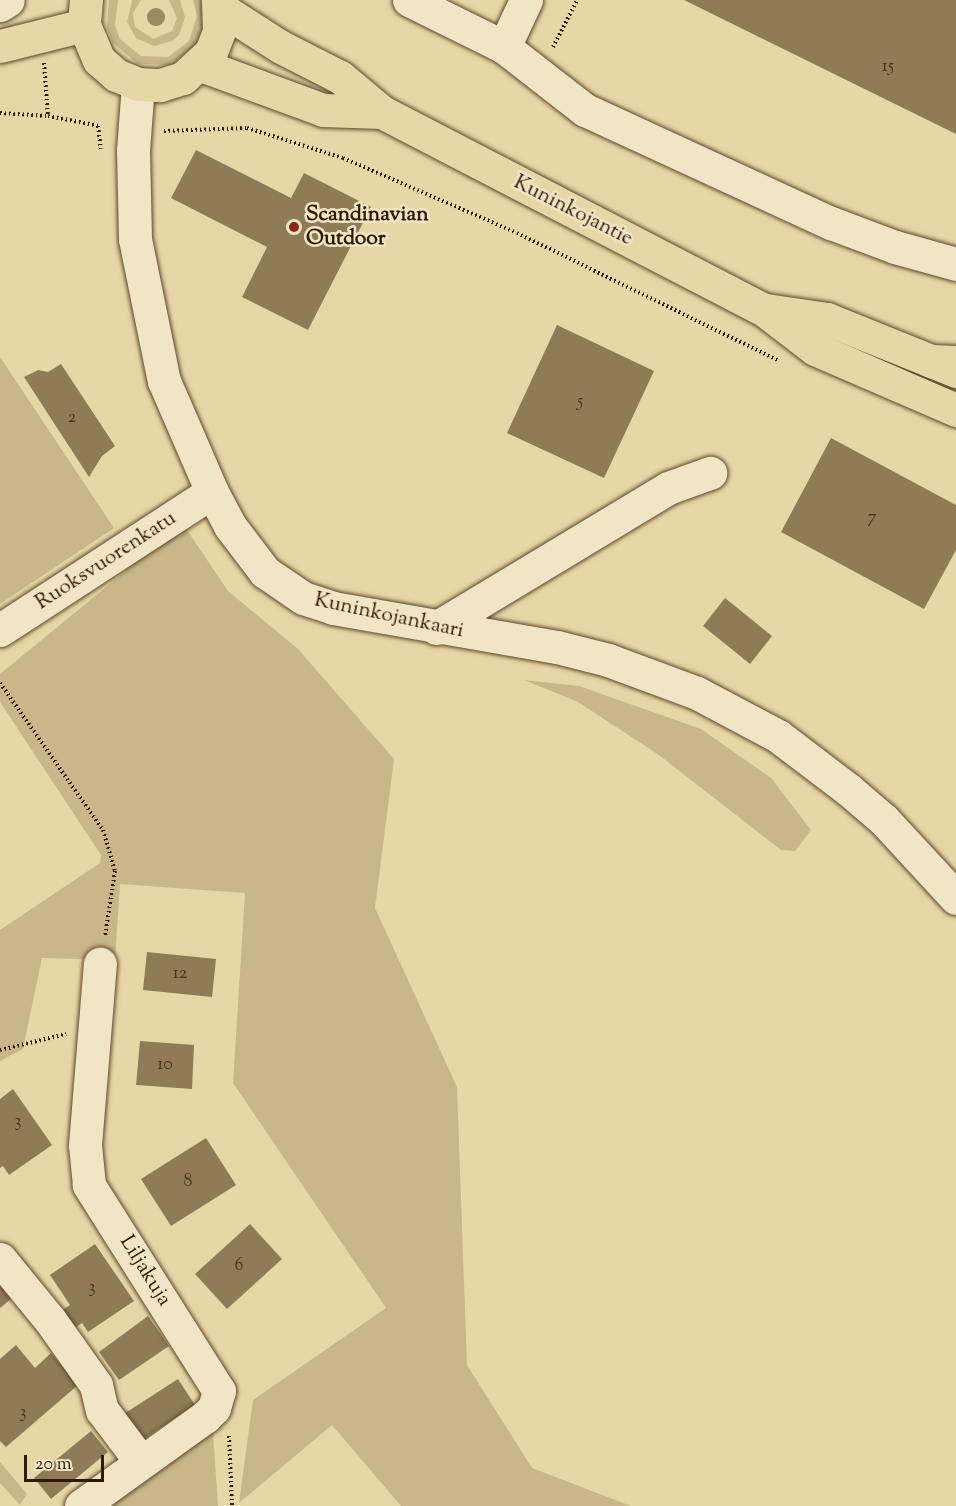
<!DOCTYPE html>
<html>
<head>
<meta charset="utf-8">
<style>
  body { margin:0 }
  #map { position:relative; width:956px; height:1506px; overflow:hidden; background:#e8d7a6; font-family:"Sorts Mill Goudy",serif }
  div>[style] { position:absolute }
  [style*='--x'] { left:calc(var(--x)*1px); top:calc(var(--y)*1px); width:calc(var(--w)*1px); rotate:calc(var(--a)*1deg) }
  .green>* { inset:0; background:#c9b78a }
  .building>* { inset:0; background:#8f7c56 }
  .path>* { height:4px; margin-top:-2px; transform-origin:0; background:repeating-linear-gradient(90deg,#2f1900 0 1.5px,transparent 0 4.5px) }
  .roads { filter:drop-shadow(0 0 2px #5d482a) drop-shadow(0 0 2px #5d482a) }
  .minor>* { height:33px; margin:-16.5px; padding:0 16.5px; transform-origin:16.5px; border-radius:16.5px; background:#f0e5c5 }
  .major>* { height:33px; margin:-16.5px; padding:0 16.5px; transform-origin:16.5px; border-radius:16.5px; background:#e8d7a6 }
  .highway>* { height:33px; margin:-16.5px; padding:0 16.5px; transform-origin:16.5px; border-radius:16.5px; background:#e8d7a6 }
  .trees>* { width:18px; height:18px; margin:-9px; border-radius:50%; background:#9c8861 }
  .dots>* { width:16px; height:16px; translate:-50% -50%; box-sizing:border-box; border:3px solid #f0e5c5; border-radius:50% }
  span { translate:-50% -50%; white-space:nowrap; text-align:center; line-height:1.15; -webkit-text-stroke:5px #f0e5c5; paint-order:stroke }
  .number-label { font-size:18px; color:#473216 }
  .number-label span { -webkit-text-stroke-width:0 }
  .street-label { font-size:21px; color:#2f1900 }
  .poi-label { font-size:21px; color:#2f1900; font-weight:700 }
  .left { translate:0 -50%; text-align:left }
  .scale { position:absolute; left:24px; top:1455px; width:80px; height:27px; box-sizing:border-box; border:3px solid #2f1900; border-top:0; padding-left:8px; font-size:18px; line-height:21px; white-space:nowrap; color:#2f1900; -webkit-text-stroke:4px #f0e5c5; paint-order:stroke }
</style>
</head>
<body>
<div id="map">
  <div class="green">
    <i style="clip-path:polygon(109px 0,118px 0,115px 25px,120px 39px,141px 56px,168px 57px,189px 41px,197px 16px,193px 0,202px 0,203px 32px,196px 46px,170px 65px,138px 64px,113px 43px,107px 28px)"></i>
    <i style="clip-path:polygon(132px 0,141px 0,133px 13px,135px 27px,153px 39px,172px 31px,177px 18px,169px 0,180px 0,185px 17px,179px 35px,172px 41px,154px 46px,136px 38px,127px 22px)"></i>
    <i style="clip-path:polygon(0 357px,114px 528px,0 604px)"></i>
    <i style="clip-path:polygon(183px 524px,228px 591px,298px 649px,394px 759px,375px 908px,457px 1087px,467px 1365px,532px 1468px,631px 1506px,401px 1506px,332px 1425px,239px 1503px,253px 1400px,386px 1308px,233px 1083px,245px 893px,120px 884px,115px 960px,42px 958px,23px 1049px,0 1061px,0 930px,100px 863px,101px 855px,0 702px,0 674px)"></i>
    <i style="clip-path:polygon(524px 680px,579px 686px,701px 729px,771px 778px,811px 830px,795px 851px,781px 850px,659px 755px,578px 702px)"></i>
    <i style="clip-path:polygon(213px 1433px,218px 1506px,109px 1506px)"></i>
    <i style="clip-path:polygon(0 1462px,27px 1494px,20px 1505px,0 1483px)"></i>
  </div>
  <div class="building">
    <i style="clip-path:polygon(684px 0,956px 0,956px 134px)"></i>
    <i style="clip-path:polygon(196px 150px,291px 198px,304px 173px,371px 207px,308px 330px,242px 297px,267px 247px,171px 198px)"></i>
    <i style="clip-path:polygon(557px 325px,654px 371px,604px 478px,507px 433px)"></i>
    <i style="clip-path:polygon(61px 364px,115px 446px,102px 456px,89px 477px,24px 377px,38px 370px,48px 372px)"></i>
    <i style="clip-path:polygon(831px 438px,956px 505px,956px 550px,924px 609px,781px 532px)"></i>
    <i style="clip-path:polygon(725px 598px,772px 636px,750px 664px,703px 626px)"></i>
    <i style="clip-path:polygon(147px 952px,216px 959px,212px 997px,143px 990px)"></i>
    <i style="clip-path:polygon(140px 1041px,194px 1045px,192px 1089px,136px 1085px)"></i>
    <i style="clip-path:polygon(13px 1089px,52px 1145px,9px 1175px,3px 1166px,0 1168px,0 1099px)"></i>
    <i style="clip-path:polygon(206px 1138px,236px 1185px,171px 1226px,141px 1179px)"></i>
    <i style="clip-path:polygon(250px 1224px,282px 1259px,227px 1309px,195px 1274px)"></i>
    <i style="clip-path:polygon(95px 1244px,134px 1301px,88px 1332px,82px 1323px,73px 1329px,61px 1311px,70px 1305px,50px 1275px)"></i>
    <i style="clip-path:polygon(0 1274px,17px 1294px,0 1308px)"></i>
    <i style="clip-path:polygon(148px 1316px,169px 1346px,119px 1380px,99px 1352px)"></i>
    <i style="clip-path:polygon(16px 1345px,35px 1368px,51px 1353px,78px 1385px,6px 1447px,0 1441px,0 1359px)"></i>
    <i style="clip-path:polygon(178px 1379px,195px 1405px,136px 1444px,119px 1417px)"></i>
    <i style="clip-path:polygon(91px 1431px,108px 1452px,51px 1499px,34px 1478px)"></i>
  </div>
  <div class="path">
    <i style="--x:553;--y:47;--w:53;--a:-62.9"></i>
    <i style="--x:44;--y:63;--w:53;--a:85.7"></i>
    <i style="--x:0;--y:113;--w:48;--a:3.6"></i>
    <i style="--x:48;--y:116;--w:53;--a:10.9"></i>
    <i style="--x:98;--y:126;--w:23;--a:83"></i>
    <i style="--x:164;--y:131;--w:83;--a:-2.1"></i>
    <i style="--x:247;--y:128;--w:101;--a:17.4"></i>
    <i style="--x:343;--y:158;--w:189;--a:23.3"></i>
    <i style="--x:517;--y:233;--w:292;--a:26"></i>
    <i style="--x:0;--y:683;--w:179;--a:55"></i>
    <i style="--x:103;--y:830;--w:43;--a:73.7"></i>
    <i style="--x:115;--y:871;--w:66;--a:98.7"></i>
    <i style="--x:0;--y:1050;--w:68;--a:-13.6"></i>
    <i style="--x:229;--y:1436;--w:70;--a:87.5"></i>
  </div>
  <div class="roads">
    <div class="minor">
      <i style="--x:409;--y:0;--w:106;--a:26.3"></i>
      <i style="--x:504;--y:47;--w:103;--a:37.9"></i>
      <i style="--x:585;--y:110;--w:271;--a:24.7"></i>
      <i style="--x:831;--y:223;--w:68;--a:20.6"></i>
      <i style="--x:895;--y:247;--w:63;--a:15.6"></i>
      <i style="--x:0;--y:5;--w:9;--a:-32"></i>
      <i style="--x:504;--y:47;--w:52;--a:-64.9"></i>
      <i style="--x:138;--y:84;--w:67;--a:94.3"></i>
      <i style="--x:133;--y:151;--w:88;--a:88.7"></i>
      <i style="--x:135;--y:239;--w:145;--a:78.5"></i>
      <i style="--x:164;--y:381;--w:121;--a:66.6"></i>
      <i style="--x:212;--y:492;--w:38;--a:62"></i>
      <i style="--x:230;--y:526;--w:58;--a:52.7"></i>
      <i style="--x:265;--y:572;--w:46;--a:34.4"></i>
      <i style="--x:303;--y:598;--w:32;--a:18"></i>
      <i style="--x:333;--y:608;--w:227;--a:9.9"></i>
      <i style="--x:557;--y:647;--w:53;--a:14.3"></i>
      <i style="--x:608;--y:660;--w:95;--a:20.3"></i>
      <i style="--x:697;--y:693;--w:92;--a:28"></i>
      <i style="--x:778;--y:736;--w:89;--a:37.3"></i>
      <i style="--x:849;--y:790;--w:46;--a:40.6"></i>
      <i style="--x:884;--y:820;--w:106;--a:47.3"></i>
      <i style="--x:436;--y:628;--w:271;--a:-31.1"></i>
      <i style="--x:668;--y:488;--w:45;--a:-19.7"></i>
      <i style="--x:0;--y:630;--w:253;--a:-33.1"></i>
      <i style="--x:0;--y:1259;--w:79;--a:50.7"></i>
      <i style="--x:50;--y:1320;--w:80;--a:54.7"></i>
      <i style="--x:96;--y:1385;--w:26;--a:77"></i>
      <i style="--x:102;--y:1410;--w:65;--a:53.1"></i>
      <i style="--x:81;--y:1506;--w:153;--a:-35.7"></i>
      <i style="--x:205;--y:1417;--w:13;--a:-45"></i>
      <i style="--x:214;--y:1408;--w:18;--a:-74"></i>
      <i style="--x:219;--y:1391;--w:244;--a:-122.3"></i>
      <i style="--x:89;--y:1185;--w:40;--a:-95.7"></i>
      <i style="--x:85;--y:1145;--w:182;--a:-85.3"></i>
    </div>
    <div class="major">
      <i style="--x:86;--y:0;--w:25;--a:95"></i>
      <i style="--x:84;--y:25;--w:38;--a:67"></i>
      <i style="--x:99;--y:60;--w:23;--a:41"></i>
      <i style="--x:116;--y:75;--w:24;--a:22"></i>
      <i style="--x:138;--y:84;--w:22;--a:3"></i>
      <i style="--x:160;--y:85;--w:24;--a:-17"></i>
      <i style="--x:183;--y:78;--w:38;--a:-43"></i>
      <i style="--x:211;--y:52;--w:22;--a:-69"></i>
      <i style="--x:219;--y:31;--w:31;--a:-92"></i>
      <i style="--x:220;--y:8;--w:72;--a:32.6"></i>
      <i style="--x:281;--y:47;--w:66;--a:27"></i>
      <i style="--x:340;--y:77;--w:55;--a:39.8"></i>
      <i style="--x:382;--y:112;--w:430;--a:27.4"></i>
      <i style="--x:764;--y:310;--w:64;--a:37.4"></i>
      <i style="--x:815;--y:349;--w:154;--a:23.4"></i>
      <i style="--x:0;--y:46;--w:87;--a:-14"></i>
      <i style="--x:201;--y:65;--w:130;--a:20.2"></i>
      <i style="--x:323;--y:110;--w:59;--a:1.9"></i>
      <i style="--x:766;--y:310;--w:62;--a:8.4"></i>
      <i style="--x:827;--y:319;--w:139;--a:22"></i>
    </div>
    <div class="highway">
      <i style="--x:931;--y:361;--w:25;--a:2"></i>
    </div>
  </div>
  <div class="trees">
    <i style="left:156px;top:17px"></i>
  </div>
  <div class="dots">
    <i style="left:294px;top:227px;background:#8f2418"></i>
  </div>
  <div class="number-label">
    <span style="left:888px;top:67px">15</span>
    <span style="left:580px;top:402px">5</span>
    <span style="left:72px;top:418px">2</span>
    <span style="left:872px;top:518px">7</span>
    <span style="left:180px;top:974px">12</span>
    <span style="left:165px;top:1065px">10</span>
    <span style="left:18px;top:1122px">3</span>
    <span style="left:188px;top:1182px">8</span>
    <span style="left:239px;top:1266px">6</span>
    <span style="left:92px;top:1288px">3</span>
    <span style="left:23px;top:1413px">3</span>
  </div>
  <div class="street-label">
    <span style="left:573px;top:211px;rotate:27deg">Kuninkojantie</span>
    <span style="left:106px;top:561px;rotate:-33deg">Ruoksvuorenkatu</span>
    <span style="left:389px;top:616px;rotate:12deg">Kuninkojankaari</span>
    <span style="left:145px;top:1271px;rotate:58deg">Liljakuja</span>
  </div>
  <div class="poi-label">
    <span class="left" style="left:306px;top:227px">Scandinavian<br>Outdoor</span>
  </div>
  <div class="scale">20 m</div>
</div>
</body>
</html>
